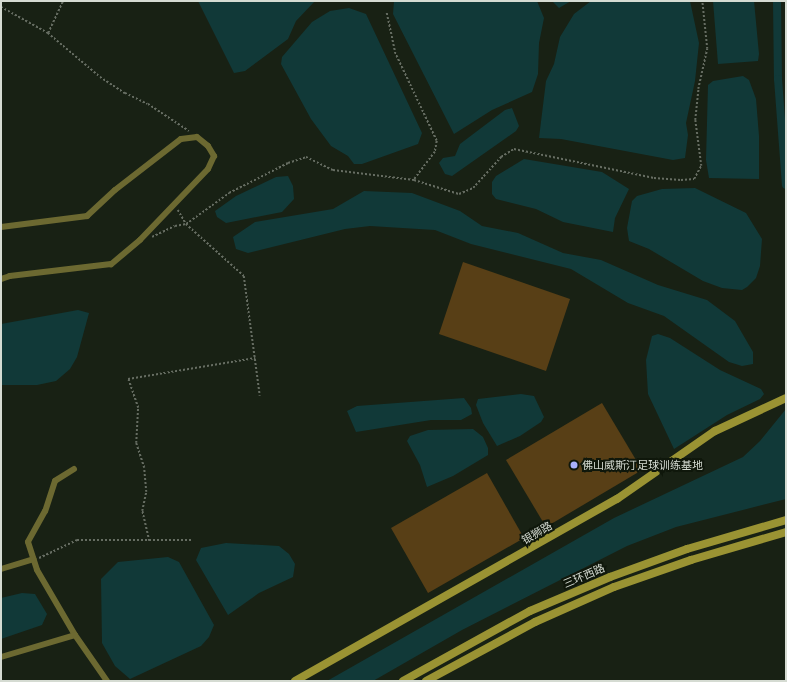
<!DOCTYPE html>
<html>
<head>
<meta charset="utf-8">
<style>
  body { margin:0 }
  #map { position:relative; width:787px; height:682px; overflow:hidden; background:#182114; font-family:Jost,"Noto Sans SC",sans-serif }
  div>[style] { position:absolute }
  [style*='--x'] { left:calc(var(--x)*1px); top:calc(var(--y)*1px); width:calc(var(--w)*1px); rotate:calc(var(--a)*1deg) }
  .green>* { inset:0; background:#583f16 }
  .water>* { inset:0; background:#113938 }
  .canal>* { height:8px; margin:-4px; padding:0 4px; transform-origin:4px; border-radius:4px; background:#113938 }
  .path>* { height:1.5px; margin-top:-0.75px; transform-origin:0; background:repeating-linear-gradient(90deg,#666d62 0 2px,transparent 0 4px) }
  .minor>* { height:6px; margin:-3px; padding:0 3px; transform-origin:3px; border-radius:3px; background:#6c6931 }
  .secondary>* { height:8px; margin:-4px; padding:0 4px; transform-origin:4px; border-radius:4px; background:#9a9333 }
  .dots>* { width:11px; height:11px; translate:-50% -50%; box-sizing:border-box; border:2px solid #0f170b; border-radius:50% }
  span { translate:-50% -50%; white-space:nowrap; text-align:center; line-height:1.15; -webkit-text-stroke:4px #0f170b; paint-order:stroke }
  .poi-label { font-size:11px; color:#d5dbd2 }
  .left { translate:0 -50%; text-align:left }
  .street-label { font-size:11px; color:#d5dbd2 }
  .frame { position:absolute; inset:0; border:2px solid #d5dbd2; pointer-events:none }
</style>
</head>
<body>
<div id="map">
  <div class="green">
    <i style="clip-path:polygon(463px 262px,570px 299px,546px 371px,439px 334px)"></i>
    <i style="clip-path:polygon(602px 403px,642px 470px,546px 527px,506px 460px)"></i>
    <i style="clip-path:polygon(487px 473px,524px 538px,428px 593px,391px 528px)"></i>
  </div>
  <div class="water">
    <i style="clip-path:polygon(198px 1px,315px 1px,296px 21px,288px 39px,245px 71px,234px 73px)"></i>
    <i style="clip-path:polygon(394px 1px,537px 1px,544px 18px,539px 43px,538px 74px,532px 92px,492px 110px,454px 134px,393px 14px)"></i>
    <i style="clip-path:polygon(552px 1px,571px 1px,559px 8px)"></i>
    <i style="clip-path:polygon(591px 1px,690px 1px,699px 43px,695px 81px,686px 123px,688px 135px,685px 158px,673px 160px,561px 139px,539px 138px,546px 81px,554px 64px,560px 37px,574px 14px)"></i>
    <i style="clip-path:polygon(713px 1px,754px 1px,759px 54px,758px 61px,718px 64px)"></i>
    <i style="clip-path:polygon(349px 8px,366px 14px,422px 133px,418px 144px,362px 164px,354px 164px,348px 156px,331px 146px,311px 119px,281px 64px,282px 57px,312px 22px,330px 11px)"></i>
    <i style="clip-path:polygon(743px 76px,749px 80px,756px 99px,759px 136px,759px 179px,709px 178px,706px 160px,708px 85px,713px 81px)"></i>
    <i style="clip-path:polygon(512px 108px,519px 126px,516px 131px,452px 176px,445px 174px,439px 163px,443px 158px,455px 156px,460px 144px,505px 110px)"></i>
    <i style="clip-path:polygon(524px 159px,602px 172px,629px 189px,615px 218px,613px 232px,563px 222px,536px 209px,496px 199px,492px 194px,492px 182px,496px 176px)"></i>
    <i style="clip-path:polygon(288px 176px,293px 186px,294px 199px,282px 212px,226px 223px,217px 217px,215px 211px,236px 196px,276px 177px)"></i>
    <i style="clip-path:polygon(695px 188px,746px 213px,762px 239px,760px 266px,756px 278px,747px 287px,742px 290px,722px 288px,703px 281px,649px 249px,629px 241px,627px 228px,632px 201px,637px 196px,662px 189px)"></i>
    <i style="clip-path:polygon(364px 191px,412px 193px,460px 211px,482px 226px,518px 233px,563px 253px,601px 260px,658px 285px,707px 300px,735px 321px,753px 352px,753px 364px,742px 366px,729px 362px,664px 316px,628px 303px,571px 269px,471px 244px,435px 230px,370px 226px,345px 229px,248px 253px,236px 249px,233px 237px,255px 222px,333px 209px)"></i>
    <i style="clip-path:polygon(78px 310px,89px 313px,77px 357px,70px 369px,56px 381px,37px 385px,1px 385px,1px 324px)"></i>
    <i style="clip-path:polygon(658px 334px,670px 338px,720px 370px,761px 389px,764px 394px,760px 399px,727px 415px,674px 449px,648px 394px,646px 360px,652px 336px)"></i>
    <i style="clip-path:polygon(521px 394px,534px 396px,544px 417px,541px 422px,520px 436px,497px 446px,483px 423px,476px 405px,478px 399px)"></i>
    <i style="clip-path:polygon(464px 398px,471px 408px,472px 414px,461px 420px,431px 420px,356px 432px,347px 411px,357px 406px)"></i>
    <i style="clip-path:polygon(786px 409px,786px 499px,676px 527px,627px 546px,462px 630px,373px 681px,327px 681px,614px 518px,743px 457px,760px 441px)"></i>
    <i style="clip-path:polygon(473px 429px,483px 437px,488px 448px,488px 455px,453px 476px,427px 487px,420px 465px,407px 441px,410px 436px,428px 430px)"></i>
    <i style="clip-path:polygon(226px 543px,279px 546px,289px 554px,295px 564px,293px 577px,259px 593px,228px 615px,196px 560px,201px 548px)"></i>
    <i style="clip-path:polygon(168px 557px,179px 562px,214px 625px,209px 637px,201px 646px,130px 679px,115px 666px,102px 643px,101px 579px,118px 562px)"></i>
    <i style="clip-path:polygon(22px 593px,35px 594px,47px 614px,42px 625px,1px 639px,1px 598px)"></i>
  </div>
  <div class="canal">
    <i style="--x:777;--y:1;--w:78;--a:89.3"></i>
    <i style="--x:778;--y:79;--w:106;--a:85.7"></i>
  </div>
  <div class="path">
    <i style="--x:1;--y:7;--w:54;--a:29"></i>
    <i style="--x:48;--y:33;--w:68;--a:40.2"></i>
    <i style="--x:100;--y:77;--w:30;--a:33"></i>
    <i style="--x:125;--y:93;--w:25;--a:26"></i>
    <i style="--x:148;--y:104;--w:49;--a:33.4"></i>
    <i style="--x:387;--y:13;--w:40;--a:78"></i>
    <i style="--x:395;--y:52;--w:98;--a:64.7"></i>
    <i style="--x:437;--y:141;--w:11;--a:100"></i>
    <i style="--x:435;--y:152;--w:35;--a:127"></i>
    <i style="--x:48;--y:33;--w:35;--a:-65"></i>
    <i style="--x:178;--y:210;--w:16;--a:60"></i>
    <i style="--x:186;--y:224;--w:78;--a:41.9"></i>
    <i style="--x:244;--y:276;--w:121;--a:82.4"></i>
    <i style="--x:152;--y:237;--w:25;--a:-26"></i>
    <i style="--x:175;--y:226;--w:11;--a:-10"></i>
    <i style="--x:186;--y:224;--w:53;--a:-35.8"></i>
    <i style="--x:229;--y:193;--w:66;--a:-27"></i>
    <i style="--x:288;--y:163;--w:19;--a:-18"></i>
    <i style="--x:306;--y:157;--w:30;--a:26"></i>
    <i style="--x:333;--y:170;--w:82;--a:7"></i>
    <i style="--x:414;--y:180;--w:47;--a:17.3"></i>
    <i style="--x:459;--y:194;--w:15;--a:-23"></i>
    <i style="--x:473;--y:188;--w:42;--a:-47.9"></i>
    <i style="--x:501;--y:157;--w:15;--a:-32"></i>
    <i style="--x:514;--y:149;--w:143;--a:11.7"></i>
    <i style="--x:654;--y:178;--w:27;--a:4"></i>
    <i style="--x:681;--y:180;--w:13;--a:-4"></i>
    <i style="--x:694;--y:179;--w:15;--a:-62"></i>
    <i style="--x:701;--y:166;--w:46;--a:-97.4"></i>
    <i style="--x:695;--y:120;--w:31;--a:-84"></i>
    <i style="--x:698;--y:89;--w:41;--a:-77.3"></i>
    <i style="--x:707;--y:49;--w:48;--a:-95.9"></i>
    <i style="--x:149;--y:541;--w:31;--a:-103"></i>
    <i style="--x:142;--y:511;--w:19;--a:-78"></i>
    <i style="--x:146;--y:492;--w:24;--a:-95"></i>
    <i style="--x:144;--y:468;--w:26;--a:-108"></i>
    <i style="--x:136;--y:443;--w:35;--a:-87"></i>
    <i style="--x:138;--y:408;--w:31;--a:-109"></i>
    <i style="--x:128;--y:379;--w:129;--a:-9.4"></i>
    <i style="--x:39;--y:558;--w:42;--a:-25.3"></i>
    <i style="--x:77;--y:540;--w:116;--a:0"></i>
  </div>
  <div class="minor">
    <i style="--x:1;--y:227;--w:87;--a:-7.3"></i>
    <i style="--x:87;--y:216;--w:38;--a:-43"></i>
    <i style="--x:115;--y:190;--w:83;--a:-37.7"></i>
    <i style="--x:181;--y:139;--w:16;--a:-7"></i>
    <i style="--x:197;--y:137;--w:14;--a:39"></i>
    <i style="--x:208;--y:146;--w:12;--a:59"></i>
    <i style="--x:214;--y:156;--w:14;--a:115"></i>
    <i style="--x:208;--y:169;--w:98;--a:133.8"></i>
    <i style="--x:140;--y:240;--w:38;--a:140"></i>
    <i style="--x:111;--y:264;--w:102;--a:173.2"></i>
    <i style="--x:10;--y:276;--w:9;--a:162"></i>
    <i style="--x:74;--y:469;--w:22;--a:148"></i>
    <i style="--x:55;--y:481;--w:32;--a:108"></i>
    <i style="--x:45;--y:511;--w:35;--a:119"></i>
    <i style="--x:28;--y:542;--w:29;--a:72"></i>
    <i style="--x:37;--y:570;--w:75;--a:59.7"></i>
    <i style="--x:75;--y:635;--w:56;--a:55.2"></i>
    <i style="--x:1;--y:569;--w:34;--a:-17"></i>
    <i style="--x:1;--y:657;--w:77;--a:-16.6"></i>
  </div>
  <div class="secondary">
    <i style="--x:295;--y:681;--w:370;--a:-29.5"></i>
    <i style="--x:617;--y:499;--w:119;--a:-34.8"></i>
    <i style="--x:715;--y:431;--w:78;--a:-24.9"></i>
    <i style="--x:403;--y:681;--w:145;--a:-28.9"></i>
    <i style="--x:530;--y:611;--w:87;--a:-23"></i>
    <i style="--x:610;--y:577;--w:82;--a:-20"></i>
    <i style="--x:687;--y:549;--w:103;--a:-16.3"></i>
    <i style="--x:426;--y:681;--w:124;--a:-28.4"></i>
    <i style="--x:535;--y:622;--w:86;--a:-23.9"></i>
    <i style="--x:614;--y:587;--w:82;--a:-19.3"></i>
    <i style="--x:691;--y:560;--w:99;--a:-16.4"></i>
  </div>
  <div class="dots">
    <i style="left:574px;top:465px;background:#a8b0fc"></i>
  </div>
  <div class="poi-label">
    <span class="left" style="left:582px;top:465px">佛山威斯汀足球训练基地</span>
  </div>
  <div class="street-label">
    <span style="left:537px;top:533px;rotate:-30deg">银狮路</span>
    <span style="left:584px;top:576px;rotate:-23deg">三环西路</span>
  </div>
  <div class="frame"></div>
</div>
</body>
</html>
